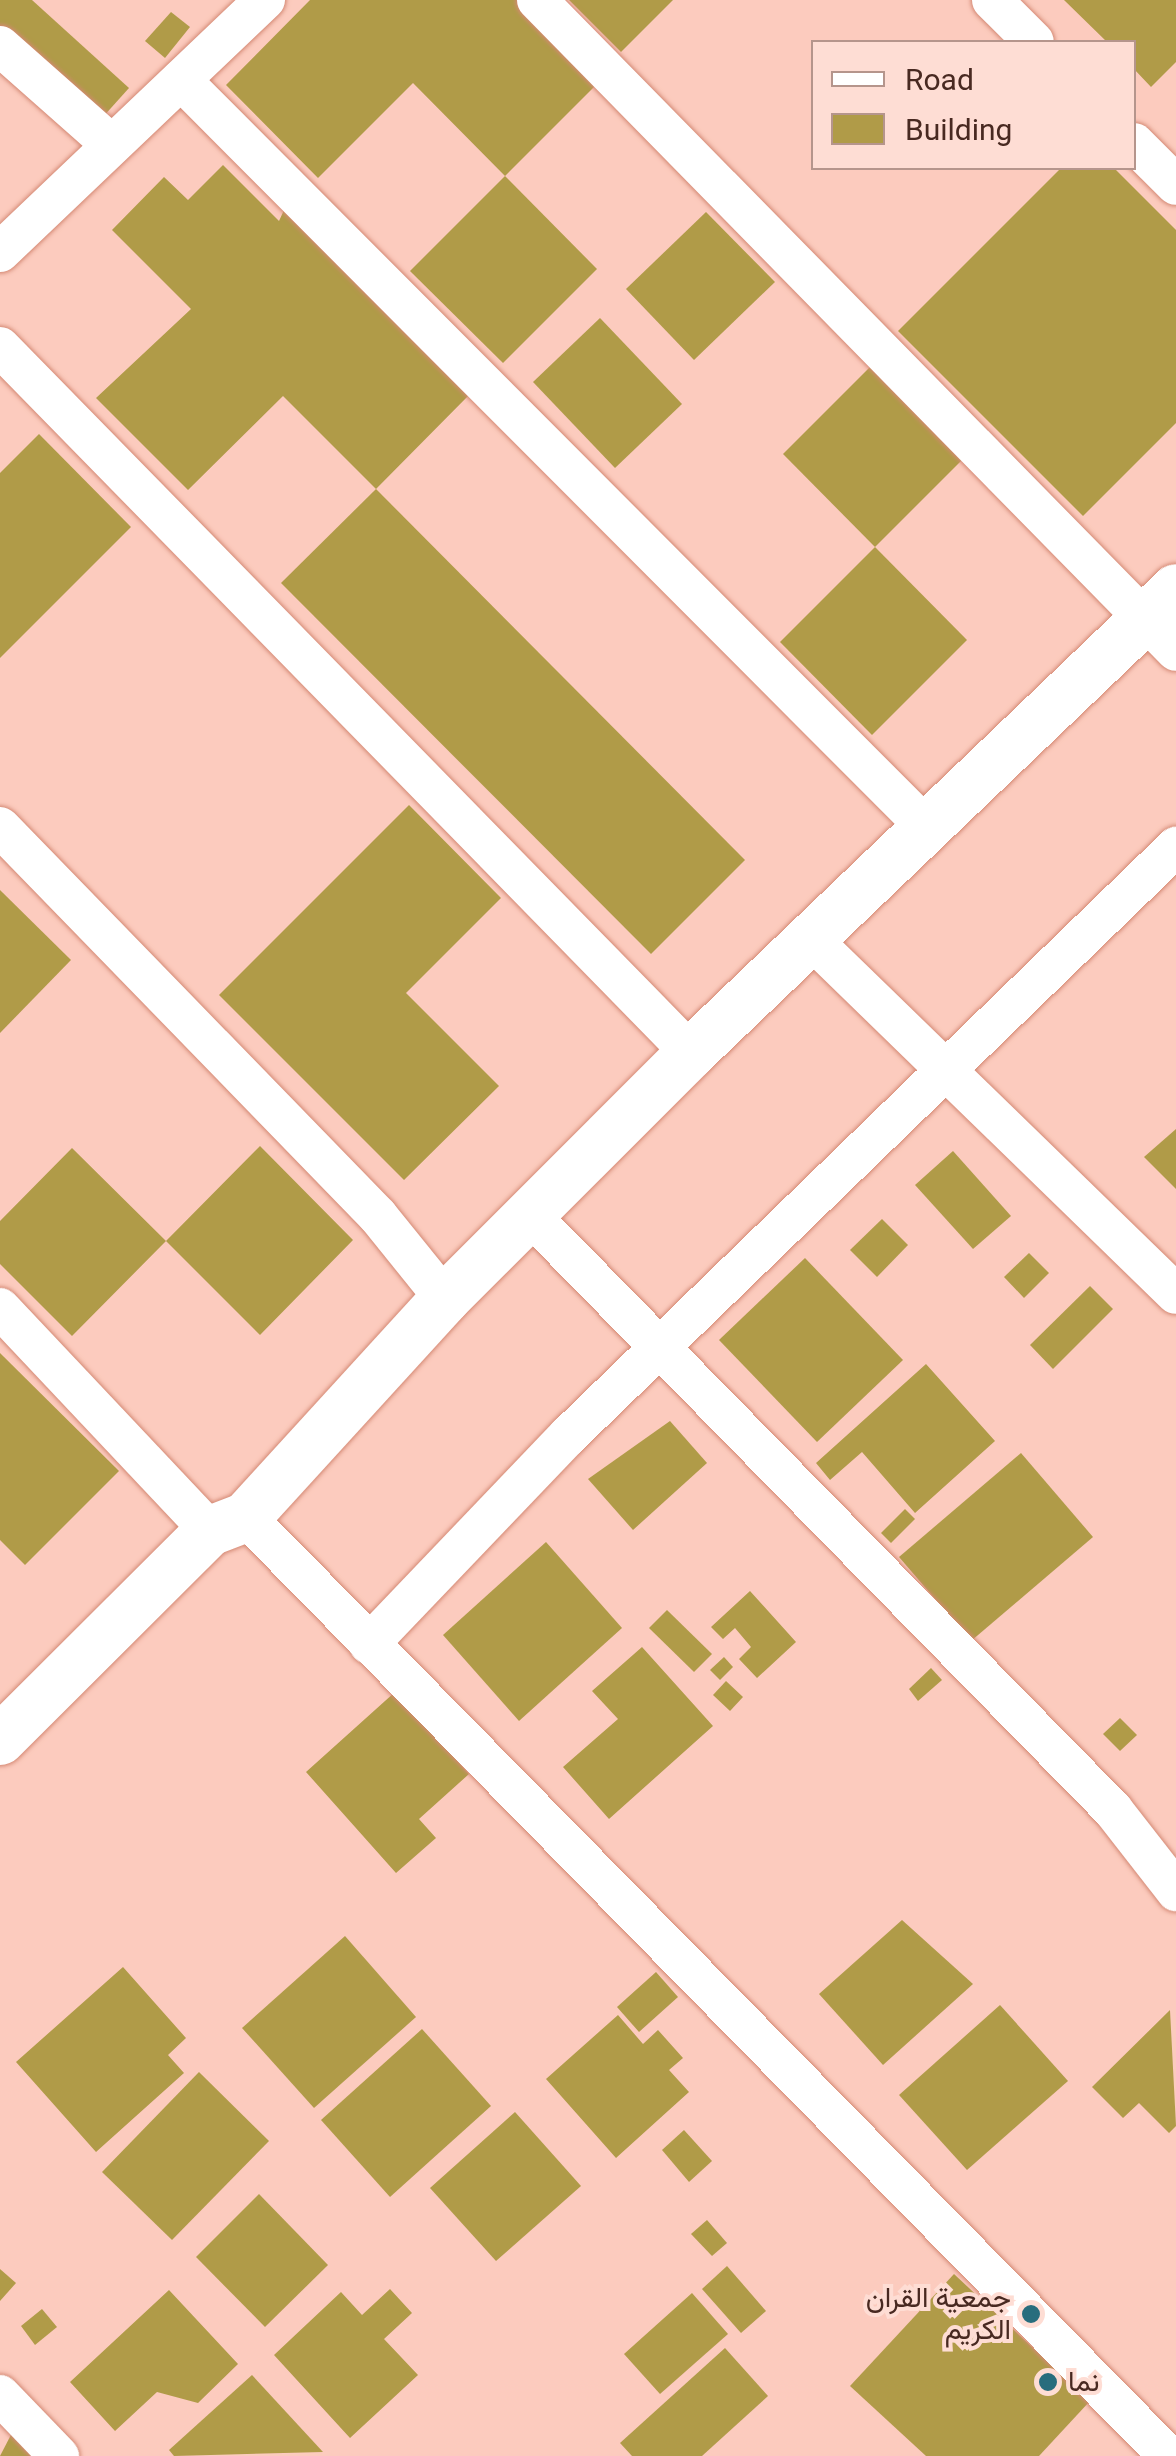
<!DOCTYPE html>
<html>
<head>
<meta charset="utf-8">
<style>
  body { margin:0 }
  #map { position:relative; width:1176px; height:2456px; overflow:hidden; background:#fccbbe; font-family:Roboto,Vazirmatn,sans-serif }
  div>[style] { position:absolute }
  [style*='--x'] { left:calc(var(--x)*1px); top:calc(var(--y)*1px); width:calc(var(--w)*1px); rotate:calc(var(--a)*1deg) }
  .building>* { inset:0; background:#b09b48 }
  .roads { filter:drop-shadow(0 0 2px #d48974) drop-shadow(0 0 2px #d48974) }
  .minor>* { height:40px; margin:-20px; padding:0 20px; transform-origin:20px; border-radius:20px; background:#fff }
  .tertiary>* { height:50px; margin:-25px; padding:0 25px; transform-origin:25px; border-radius:25px; background:#fff }
  .dots>* { width:28px; height:28px; translate:-50% -50%; box-sizing:border-box; border:5px solid #feddd4; border-radius:50% }
  span { translate:-50% -50%; white-space:nowrap; text-align:center; line-height:1.15; -webkit-text-stroke:8px #feddd4; paint-order:stroke }
  .poi-label { font-size:28px; color:#482921 }
  .right { translate:-100% -50%; text-align:right }
  .left { translate:0 -50%; text-align:left }
  .legend { position:absolute; left:811px; top:40px; width:325px; height:130px; box-sizing:border-box; background:#feddd4; border:2px solid #b5958c; margin:0; padding:12px 18px; list-style:none; font-size:30px; color:#482921 }
  .legend li { display:flex; align-items:center; gap:20px; height:50px }
  .legend b { width:50px; border:2px solid #b5958c }
</style>
</head>
<body>
<div id="map">
  <div class="building">
    <i style="clip-path:polygon(0 0,32px 0,129px 88px,102px 118px,0 26px)"></i>
    <i style="clip-path:polygon(310px 0,519px 0,600px 81px,505px 176px,413px 83px,318px 178px,226px 85px)"></i>
    <i style="clip-path:polygon(569px 0,673px 0,621px 52px)"></i>
    <i style="clip-path:polygon(1064px 0,1176px 0,1176px 62px,1151px 87px,1134px 69px,1134px 42px,1107px 42px)"></i>
    <i style="clip-path:polygon(171px 12px,190px 27px,165px 58px,145px 41px)"></i>
    <i style="clip-path:polygon(223px 165px,279px 221px,285px 208px,470px 394px,376px 489px,283px 396px,188px 490px,96px 398px,191px 309px,112px 230px,164px 177px,188px 200px)"></i>
    <i style="clip-path:polygon(1061px 168px,1114px 168px,1176px 230px,1176px 423px,1083px 516px,898px 331px)"></i>
    <i style="clip-path:polygon(505px 176px,597px 269px,503px 363px,410px 271px)"></i>
    <i style="clip-path:polygon(706px 212px,775px 282px,694px 360px,626px 289px)"></i>
    <i style="clip-path:polygon(600px 318px,682px 404px,615px 468px,533px 382px)"></i>
    <i style="clip-path:polygon(877px 360px,969px 453px,875px 547px,783px 454px)"></i>
    <i style="clip-path:polygon(39px 434px,131px 527px,0 658px,0 473px)"></i>
    <i style="clip-path:polygon(376px 489px,745px 860px,651px 954px,281px 583px)"></i>
    <i style="clip-path:polygon(875px 547px,967px 640px,872px 735px,780px 642px)"></i>
    <i style="clip-path:polygon(409px 805px,501px 898px,406px 993px,499px 1086px,404px 1180px,219px 995px)"></i>
    <i style="clip-path:polygon(0 890px,71px 960px,0 1033px)"></i>
    <i style="clip-path:polygon(1176px 1129px,1176px 1189px,1144px 1157px)"></i>
    <i style="clip-path:polygon(260px 1146px,353px 1240px,260px 1335px,166px 1241px,72px 1336px,0 1264px,0 1221px,72px 1148px,166px 1241px)"></i>
    <i style="clip-path:polygon(953px 1151px,1011px 1216px,973px 1249px,915px 1185px)"></i>
    <i style="clip-path:polygon(882px 1219px,908px 1245px,877px 1277px,850px 1250px)"></i>
    <i style="clip-path:polygon(1029px 1253px,1049px 1273px,1024px 1298px,1004px 1277px)"></i>
    <i style="clip-path:polygon(805px 1258px,903px 1360px,817px 1442px,719px 1340px)"></i>
    <i style="clip-path:polygon(1090px 1286px,1113px 1309px,1053px 1369px,1030px 1345px)"></i>
    <i style="clip-path:polygon(0 1353px,119px 1471px,25px 1565px,0 1540px)"></i>
    <i style="clip-path:polygon(926px 1364px,995px 1441px,915px 1513px,862px 1452px,830px 1480px,816px 1463px)"></i>
    <i style="clip-path:polygon(670px 1421px,707px 1463px,633px 1530px,588px 1479px)"></i>
    <i style="clip-path:polygon(1021px 1453px,1093px 1537px,971px 1641px,899px 1557px)"></i>
    <i style="clip-path:polygon(905px 1509px,915px 1519px,891px 1543px,881px 1533px)"></i>
    <i style="clip-path:polygon(546px 1542px,622px 1628px,519px 1721px,443px 1635px)"></i>
    <i style="clip-path:polygon(750px 1591px,796px 1642px,757px 1678px,739px 1659px,751px 1647px,735px 1628px,723px 1639px,711px 1627px)"></i>
    <i style="clip-path:polygon(667px 1610px,712px 1654px,694px 1672px,649px 1628px)"></i>
    <i style="clip-path:polygon(642px 1647px,713px 1726px,609px 1819px,563px 1767px,618px 1719px,592px 1691px)"></i>
    <i style="clip-path:polygon(724px 1657px,733px 1667px,720px 1680px,710px 1670px)"></i>
    <i style="clip-path:polygon(931px 1668px,942px 1680px,918px 1701px,909px 1689px)"></i>
    <i style="clip-path:polygon(726px 1681px,743px 1697px,730px 1711px,713px 1695px)"></i>
    <i style="clip-path:polygon(395px 1692px,469px 1774px,419px 1819px,436px 1838px,396px 1873px,306px 1772px)"></i>
    <i style="clip-path:polygon(1120px 1718px,1137px 1735px,1120px 1751px,1103px 1734px)"></i>
    <i style="clip-path:polygon(902px 1920px,973px 1984px,883px 2065px,819px 1994px)"></i>
    <i style="clip-path:polygon(345px 1936px,416px 2017px,314px 2108px,242px 2028px)"></i>
    <i style="clip-path:polygon(123px 1967px,186px 2038px,168px 2055px,184px 2073px,96px 2152px,16px 2062px)"></i>
    <i style="clip-path:polygon(656px 1972px,678px 1997px,639px 2032px,617px 2007px)"></i>
    <i style="clip-path:polygon(1000px 2005px,1068px 2081px,967px 2170px,899px 2095px)"></i>
    <i style="clip-path:polygon(1170px 2010px,1176px 2126px,1169px 2133px,1139px 2103px,1123px 2118px,1092px 2087px)"></i>
    <i style="clip-path:polygon(618px 2015px,643px 2044px,658px 2030px,683px 2058px,669px 2070px,689px 2092px,616px 2158px,546px 2079px)"></i>
    <i style="clip-path:polygon(422px 2029px,491px 2106px,390px 2197px,321px 2120px)"></i>
    <i style="clip-path:polygon(199px 2072px,269px 2141px,172px 2240px,102px 2172px)"></i>
    <i style="clip-path:polygon(515px 2112px,581px 2186px,496px 2261px,430px 2188px)"></i>
    <i style="clip-path:polygon(684px 2130px,712px 2161px,689px 2182px,662px 2150px)"></i>
    <i style="clip-path:polygon(259px 2194px,328px 2265px,265px 2327px,196px 2257px)"></i>
    <i style="clip-path:polygon(707px 2220px,727px 2243px,712px 2256px,691px 2234px)"></i>
    <i style="clip-path:polygon(727px 2266px,766px 2311px,741px 2333px,702px 2289px)"></i>
    <i style="clip-path:polygon(0 2269px,16px 2283px,0 2301px)"></i>
    <i style="clip-path:polygon(954px 2274px,1090px 2401px,1039px 2456px,926px 2456px,850px 2386px)"></i>
    <i style="clip-path:polygon(390px 2289px,412px 2313px,384px 2339px,418px 2375px,350px 2438px,274px 2355px,341px 2292px,362px 2315px)"></i>
    <i style="clip-path:polygon(169px 2290px,238px 2364px,198px 2403px,157px 2392px,115px 2431px,70px 2382px)"></i>
    <i style="clip-path:polygon(692px 2293px,728px 2334px,660px 2394px,624px 2354px)"></i>
    <i style="clip-path:polygon(42px 2309px,57px 2327px,35px 2345px,21px 2326px)"></i>
    <i style="clip-path:polygon(725px 2348px,768px 2396px,702px 2456px,632px 2456px,620px 2443px)"></i>
    <i style="clip-path:polygon(252px 2375px,323px 2452px,174px 2456px,169px 2450px)"></i>
    <i style="clip-path:polygon(13px 2431px,37px 2456px,0 2456px)"></i>
  </div>
  <div class="roads">
    <div class="minor">
      <i style="--x:537;--y:0;--w:912;--a:45.53"></i>
      <i style="--x:992;--y:0;--w:59;--a:45"></i>
      <i style="--x:0;--y:46;--w:149;--a:41.5"></i>
      <i style="--x:181;--y:80;--w:1056;--a:45.08"></i>
      <i style="--x:1134;--y:143;--w:59;--a:45"></i>
      <i style="--x:0;--y:252;--w:366;--a:-43.6"></i>
      <i style="--x:0;--y:347;--w:988;--a:45.62"></i>
      <i style="--x:0;--y:827;--w:542;--a:45.82"></i>
      <i style="--x:378;--y:1216;--w:107;--a:51.1"></i>
      <i style="--x:811;--y:939;--w:509;--a:44.2"></i>
      <i style="--x:530;--y:1215;--w:833;--a:45.58"></i>
      <i style="--x:1113;--y:1810;--w:103;--a:52.1"></i>
      <i style="--x:0;--y:1308;--w:306;--a:46.7"></i>
      <i style="--x:246;--y:1517;--w:1316;--a:45.52"></i>
      <i style="--x:369;--y:1644;--w:288;--a:-46.3"></i>
      <i style="--x:568;--y:1436;--w:847;--a:-44.09"></i>
      <i style="--x:0;--y:2395;--w:85;--a:46"></i>
    </div>
    <div class="tertiary">
      <i style="--x:0;--y:1740;--w:296;--a:-44.9"></i>
      <i style="--x:210;--y:1531;--w:39;--a:-21"></i>
      <i style="--x:246;--y:1517;--w:295;--a:-47.6"></i>
      <i style="--x:445;--y:1299;--w:348;--a:-45"></i>
      <i style="--x:691;--y:1053;--w:671;--a:-43.73"></i>
    </div>
  </div>
  <div class="dots">
    <i style="left:1031px;top:2314px;background:#286d7d"></i>
    <i style="left:1048px;top:2382px;background:#286d7d"></i>
  </div>
  <div class="poi-label">
    <span class="right" style="left:1011px;top:2314px">جمعية القران<br>الكريم</span>
    <span class="left" style="left:1068px;top:2382px">نما</span>
  </div>
  <ul class="legend">
  <li><b style="height:12px;background:#fff"></b>Road</li>
  <li><b style="height:28px;background:#b09b48"></b>Building</li>
  </ul>
</div>
</body>
</html>
